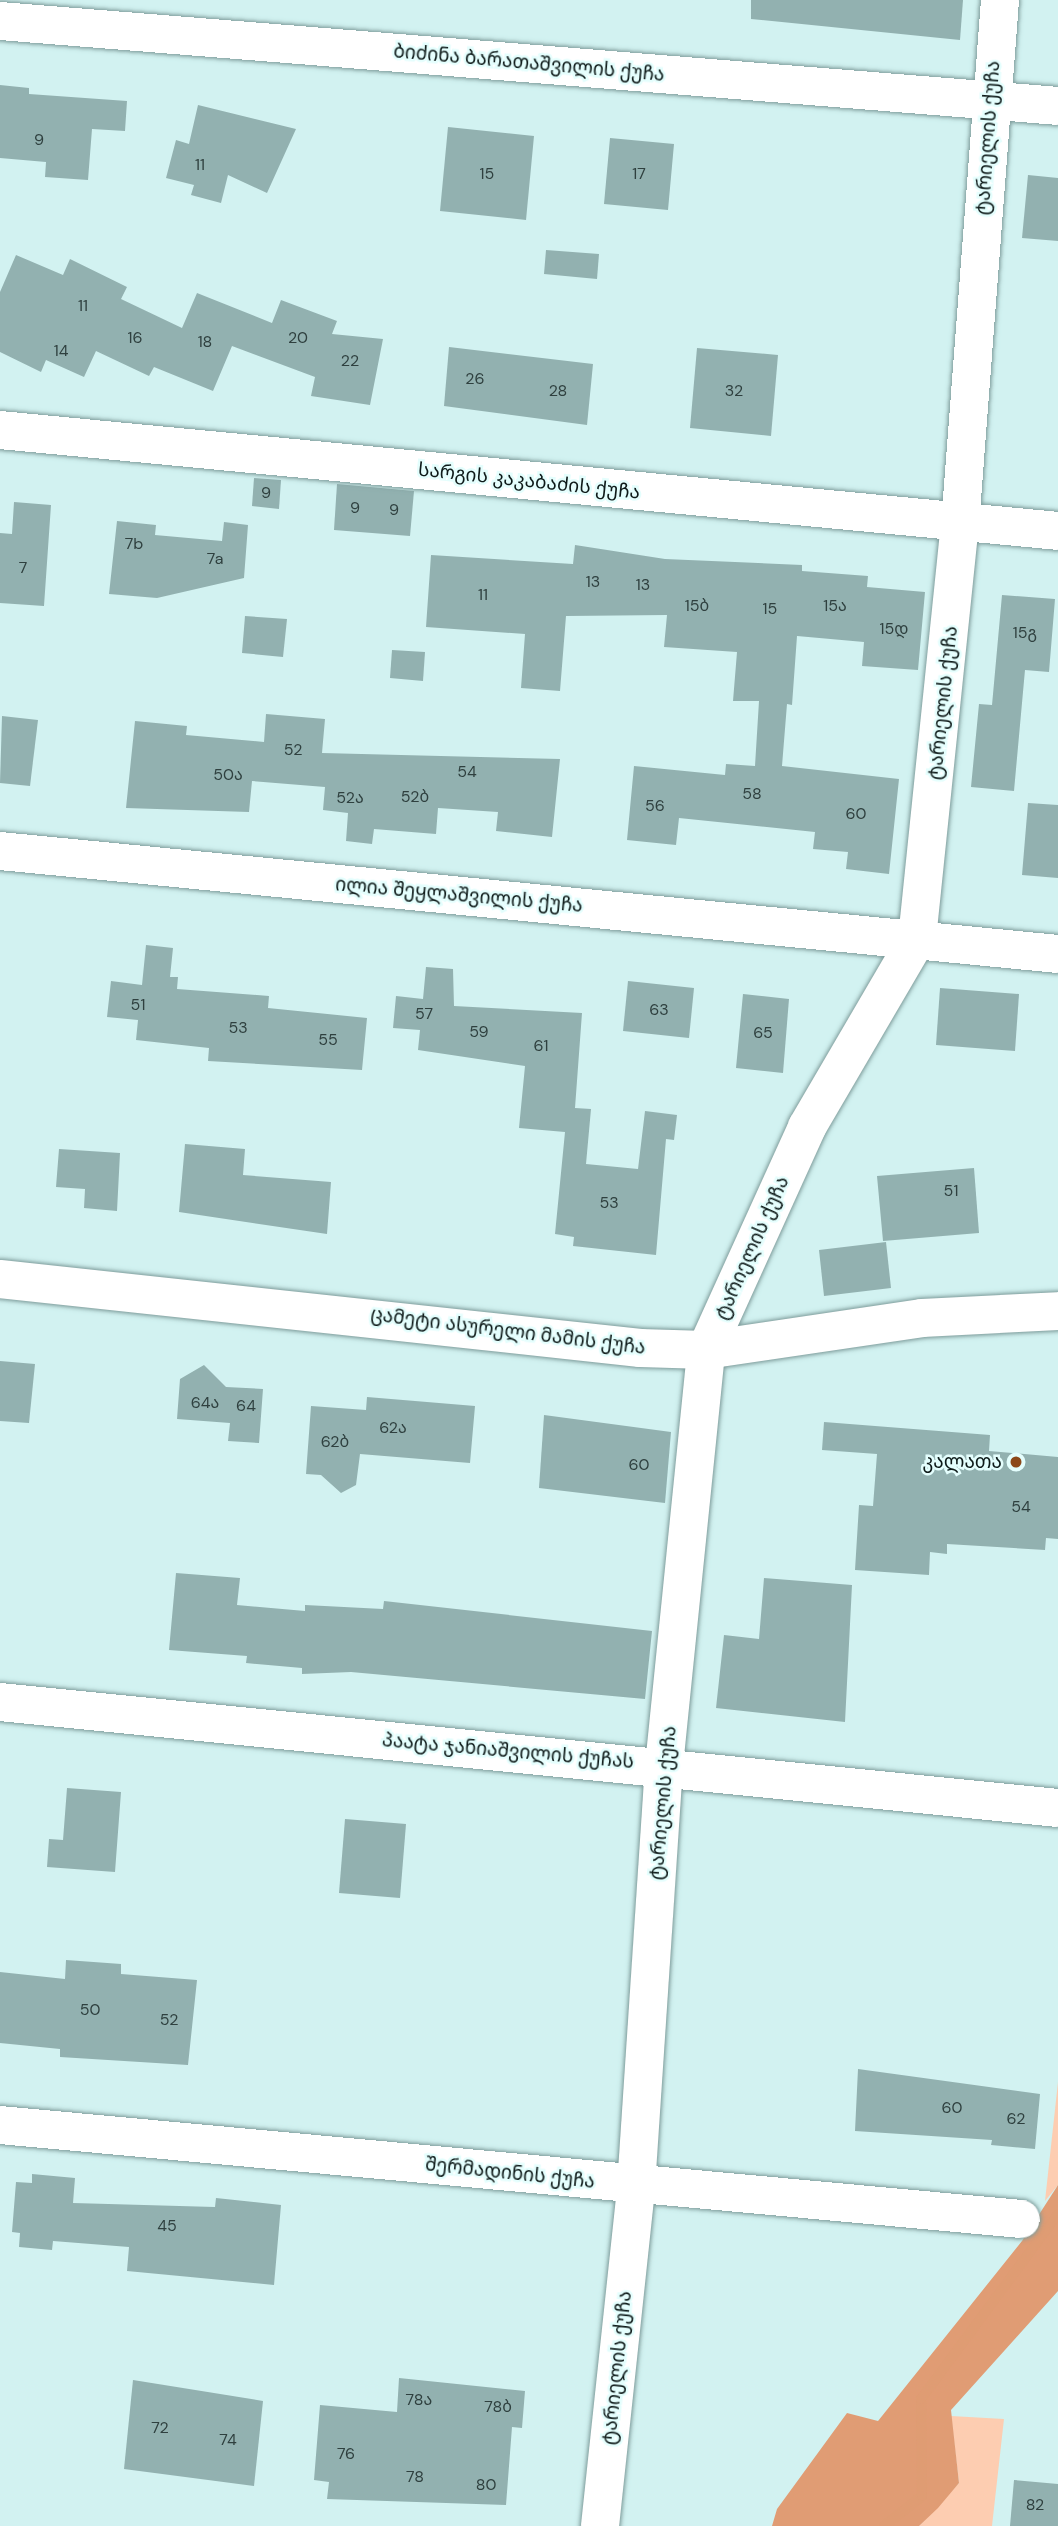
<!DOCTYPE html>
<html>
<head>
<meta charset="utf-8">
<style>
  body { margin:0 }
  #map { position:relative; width:1058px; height:2526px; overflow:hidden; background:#d2f2f1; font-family:"DM Sans","Noto Sans Georgian",sans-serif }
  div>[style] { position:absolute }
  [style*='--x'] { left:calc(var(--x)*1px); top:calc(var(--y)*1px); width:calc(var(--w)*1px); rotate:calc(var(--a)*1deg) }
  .green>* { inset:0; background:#fdcdb1 }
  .forest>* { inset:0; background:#e09c74 }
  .stream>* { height:10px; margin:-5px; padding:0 5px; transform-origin:5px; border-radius:5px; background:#df9c73 }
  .building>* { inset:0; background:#92b1b0 }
  .roads { filter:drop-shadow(0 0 2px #7e9c9b) drop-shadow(0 0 2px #7e9c9b) }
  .minor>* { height:38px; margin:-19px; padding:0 19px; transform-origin:19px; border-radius:19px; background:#fff }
  .dots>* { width:19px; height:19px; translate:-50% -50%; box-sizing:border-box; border:4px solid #e4fefd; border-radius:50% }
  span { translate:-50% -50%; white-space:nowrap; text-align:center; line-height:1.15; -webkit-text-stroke:5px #e4fefd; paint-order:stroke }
  .number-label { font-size:16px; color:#2f403f }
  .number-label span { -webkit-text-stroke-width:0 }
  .street-label { font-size:19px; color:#0e1a19 }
  .poi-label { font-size:19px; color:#0e1a19 }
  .right { translate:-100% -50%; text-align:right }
</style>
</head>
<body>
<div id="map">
  <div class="green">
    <i style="clip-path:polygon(1058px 2082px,1058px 2185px,1045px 2201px)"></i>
    <i style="clip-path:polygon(951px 2416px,1004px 2419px,992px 2526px,919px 2526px,959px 2483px)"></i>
  </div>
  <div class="forest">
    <i style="clip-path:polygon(1058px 2185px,1058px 2291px,951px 2410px,959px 2483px,938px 2508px,919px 2526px,772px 2526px,777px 2509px,847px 2413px,878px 2421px,1022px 2241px)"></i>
  </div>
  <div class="stream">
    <i style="--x:884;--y:2526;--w:48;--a:-38.3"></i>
    <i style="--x:922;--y:2496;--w:97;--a:-90.6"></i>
    <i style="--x:921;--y:2399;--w:230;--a:-53.5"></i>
  </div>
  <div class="building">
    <i style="clip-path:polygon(751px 0,963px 0,960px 40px,751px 19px)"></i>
    <i style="clip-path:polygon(0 85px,29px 88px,29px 94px,127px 101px,125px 131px,92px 129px,88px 180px,45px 177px,46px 162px,0 158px)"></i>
    <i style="clip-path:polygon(198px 105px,296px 129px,267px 193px,228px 175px,221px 203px,191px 195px,194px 185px,166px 178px,176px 140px,189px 144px)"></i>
    <i style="clip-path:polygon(448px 127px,534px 136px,526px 220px,440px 211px)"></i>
    <i style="clip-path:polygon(610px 138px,674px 144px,668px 210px,604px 204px)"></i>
    <i style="clip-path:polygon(1028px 175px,1058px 178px,1058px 241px,1022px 238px)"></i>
    <i style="clip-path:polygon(546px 250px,599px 254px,597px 279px,544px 274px)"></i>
    <i style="clip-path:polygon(16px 255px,63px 275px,70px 259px,127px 287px,121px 299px,182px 328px,197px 293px,272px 323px,281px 300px,337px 321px,332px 334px,383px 339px,370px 405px,311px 396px,315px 377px,232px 346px,213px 391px,154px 367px,149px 376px,96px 351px,84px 377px,46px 360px,41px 372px,0 352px,0 292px)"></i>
    <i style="clip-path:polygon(449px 347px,593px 364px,587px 425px,444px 406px)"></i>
    <i style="clip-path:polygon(697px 348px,778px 355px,771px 436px,690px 428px)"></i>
    <i style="clip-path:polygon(254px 478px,281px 480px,279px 509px,252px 506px)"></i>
    <i style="clip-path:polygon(337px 484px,414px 491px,410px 536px,334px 530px)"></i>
    <i style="clip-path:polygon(14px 502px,51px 505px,44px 606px,0 603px,0 533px,12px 534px)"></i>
    <i style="clip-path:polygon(117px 521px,156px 525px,155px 535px,222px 541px,224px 522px,248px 525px,244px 578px,157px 598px,109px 594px)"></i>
    <i style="clip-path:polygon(575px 545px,665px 559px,802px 565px,802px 571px,868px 576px,867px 587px,925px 592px,918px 670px,862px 666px,864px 642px,797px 636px,792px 705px,787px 704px,782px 766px,899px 779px,889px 874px,846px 869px,848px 852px,813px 849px,815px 832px,679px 818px,676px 845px,627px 840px,634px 766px,725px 775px,726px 764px,755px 766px,759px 701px,733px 701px,737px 652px,664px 647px,667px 615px,566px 616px,560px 691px,521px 688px,525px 634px,426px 627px,431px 555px,573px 564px)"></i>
    <i style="clip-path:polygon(1002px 595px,1055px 599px,1049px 672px,1025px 670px,1014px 791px,971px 787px,979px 704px,992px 705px)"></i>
    <i style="clip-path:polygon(245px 616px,287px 619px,283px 657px,242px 653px)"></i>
    <i style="clip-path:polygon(392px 650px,425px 652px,423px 681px,390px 678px)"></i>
    <i style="clip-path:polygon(266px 714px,325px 719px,322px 753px,560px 759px,552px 837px,496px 831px,498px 812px,438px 808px,436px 834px,374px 829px,372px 844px,346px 841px,348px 813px,323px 810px,325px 787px,252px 781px,249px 812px,126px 808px,135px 721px,187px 726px,186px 735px,264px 742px)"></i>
    <i style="clip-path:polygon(2px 716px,38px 720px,30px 786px,0 783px)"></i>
    <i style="clip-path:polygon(1028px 803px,1058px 805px,1058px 878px,1022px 875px)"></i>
    <i style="clip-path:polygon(146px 945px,173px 948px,170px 977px,178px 977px,177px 989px,269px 996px,268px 1008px,367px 1018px,362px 1070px,208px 1061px,209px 1048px,136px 1040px,138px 1020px,107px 1017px,111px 981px,142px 985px)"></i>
    <i style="clip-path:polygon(426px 967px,453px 969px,454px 1006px,582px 1013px,575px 1108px,591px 1109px,586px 1164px,638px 1169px,645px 1111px,677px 1115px,674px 1140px,666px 1139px,656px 1255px,573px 1246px,574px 1237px,555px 1234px,565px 1132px,519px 1128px,525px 1066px,418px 1050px,420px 1030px,393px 1028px,396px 996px,423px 999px)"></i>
    <i style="clip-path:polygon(628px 981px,694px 988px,689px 1038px,623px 1031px)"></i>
    <i style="clip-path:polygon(940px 988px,1019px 994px,1015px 1051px,936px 1045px)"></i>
    <i style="clip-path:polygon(743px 994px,789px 999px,783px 1073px,736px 1068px)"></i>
    <i style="clip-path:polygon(185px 1144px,245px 1149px,243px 1175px,331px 1182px,327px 1234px,179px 1212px)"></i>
    <i style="clip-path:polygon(59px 1149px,120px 1153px,117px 1211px,84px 1208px,85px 1189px,56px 1187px)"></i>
    <i style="clip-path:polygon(974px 1168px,979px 1233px,883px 1241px,877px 1176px)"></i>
    <i style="clip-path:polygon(886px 1242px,891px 1288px,824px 1296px,819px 1250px)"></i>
    <i style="clip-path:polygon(0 1361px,35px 1364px,29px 1423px,0 1421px)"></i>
    <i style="clip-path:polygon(204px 1365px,226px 1387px,263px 1389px,259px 1443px,228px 1441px,230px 1423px,177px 1419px,180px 1379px)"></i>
    <i style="clip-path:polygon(367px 1397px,475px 1406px,470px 1463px,360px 1454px,356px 1485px,341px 1493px,321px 1475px,306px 1474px,311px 1406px,366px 1410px)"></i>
    <i style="clip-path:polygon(544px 1415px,671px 1432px,665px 1503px,539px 1488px)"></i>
    <i style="clip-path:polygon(824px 1422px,990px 1435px,989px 1451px,1058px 1457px,1058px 1539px,1046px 1538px,1045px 1550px,947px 1544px,947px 1554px,930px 1552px,929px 1575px,855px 1570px,859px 1505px,873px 1506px,877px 1454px,822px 1450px)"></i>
    <i style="clip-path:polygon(176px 1573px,240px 1578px,237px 1605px,305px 1611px,305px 1605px,383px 1609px,384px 1601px,652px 1631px,645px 1699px,351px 1672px,302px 1674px,302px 1668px,246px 1663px,247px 1656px,169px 1650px)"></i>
    <i style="clip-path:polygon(764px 1578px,852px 1585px,845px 1722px,716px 1708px,724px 1635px,759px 1639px)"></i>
    <i style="clip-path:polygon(67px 1788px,121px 1792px,115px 1872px,47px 1867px,49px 1839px,63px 1840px)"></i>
    <i style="clip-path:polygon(345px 1819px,406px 1824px,400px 1898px,339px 1893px)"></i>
    <i style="clip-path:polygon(66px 1960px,121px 1964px,121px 1974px,197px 1980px,188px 2065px,60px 2057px,60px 2049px,0 2043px,0 1972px,65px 1979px)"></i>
    <i style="clip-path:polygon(858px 2069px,1040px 2094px,1035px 2149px,991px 2145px,992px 2140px,855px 2131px)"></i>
    <i style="clip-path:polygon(32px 2174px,75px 2178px,73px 2203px,215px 2207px,216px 2198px,281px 2205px,274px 2285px,127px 2271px,129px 2247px,53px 2241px,52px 2250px,19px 2247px,20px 2233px,12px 2232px,16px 2182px,32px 2183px)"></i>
    <i style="clip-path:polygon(399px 2378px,525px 2391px,522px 2428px,512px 2427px,506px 2505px,327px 2499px,329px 2482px,314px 2480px,320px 2405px,397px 2412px)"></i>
    <i style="clip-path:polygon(133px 2380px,263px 2401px,254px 2486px,124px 2469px)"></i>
    <i style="clip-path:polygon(1014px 2480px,1058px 2484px,1058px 2526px,1010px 2526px)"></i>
  </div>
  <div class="roads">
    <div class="minor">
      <i style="--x:0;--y:21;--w:1061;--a:4.59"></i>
      <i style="--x:0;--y:430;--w:1063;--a:5.45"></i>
      <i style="--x:0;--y:851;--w:1063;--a:5.56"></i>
      <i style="--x:0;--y:1279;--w:644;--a:6.15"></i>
      <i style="--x:640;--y:1348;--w:66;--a:1.7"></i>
      <i style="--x:706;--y:1350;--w:218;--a:-8.4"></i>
      <i style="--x:922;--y:1318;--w:136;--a:-2.9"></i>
      <i style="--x:0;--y:1702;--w:1063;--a:5.72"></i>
      <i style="--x:0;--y:2125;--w:1025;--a:5.26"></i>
      <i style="--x:600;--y:2526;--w:341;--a:-83.9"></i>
      <i style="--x:636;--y:2187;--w:422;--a:-86.2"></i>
      <i style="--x:664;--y:1766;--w:418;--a:-84.2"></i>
      <i style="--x:706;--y:1350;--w:245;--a:-65.6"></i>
      <i style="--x:807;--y:1127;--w:218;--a:-59.7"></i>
      <i style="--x:917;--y:939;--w:416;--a:-84.1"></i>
      <i style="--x:960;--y:525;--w:527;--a:-85.64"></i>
    </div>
  </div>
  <div class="dots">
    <i style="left:1016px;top:1462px;background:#8c491a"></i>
  </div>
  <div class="number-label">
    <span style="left:39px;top:140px">9</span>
    <span style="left:200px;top:165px">11</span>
    <span style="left:487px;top:174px">15</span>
    <span style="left:639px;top:174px">17</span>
    <span style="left:83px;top:306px">11</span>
    <span style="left:135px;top:338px">16</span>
    <span style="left:298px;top:338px">20</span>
    <span style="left:205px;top:342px">18</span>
    <span style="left:61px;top:351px">14</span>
    <span style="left:350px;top:361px">22</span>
    <span style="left:475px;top:379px">26</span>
    <span style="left:558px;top:391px">28</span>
    <span style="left:734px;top:391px">32</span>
    <span style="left:266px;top:493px">9</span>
    <span style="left:355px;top:508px">9</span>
    <span style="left:394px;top:510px">9</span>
    <span style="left:134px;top:544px">7b</span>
    <span style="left:215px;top:559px">7a</span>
    <span style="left:23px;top:568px">7</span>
    <span style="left:593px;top:582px">13</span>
    <span style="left:643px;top:585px">13</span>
    <span style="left:483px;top:595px">11</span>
    <span style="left:697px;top:606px">15ბ</span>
    <span style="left:835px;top:606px">15ა</span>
    <span style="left:770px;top:609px">15</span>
    <span style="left:894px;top:629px">15დ</span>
    <span style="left:1025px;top:633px">15გ</span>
    <span style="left:293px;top:750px">52</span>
    <span style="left:467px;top:772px">54</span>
    <span style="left:228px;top:775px">50ა</span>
    <span style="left:752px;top:794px">58</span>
    <span style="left:415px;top:797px">52ბ</span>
    <span style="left:350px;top:798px">52ა</span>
    <span style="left:655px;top:806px">56</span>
    <span style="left:856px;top:814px">60</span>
    <span style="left:138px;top:1005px">51</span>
    <span style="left:659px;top:1010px">63</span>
    <span style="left:424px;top:1014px">57</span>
    <span style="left:238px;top:1028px">53</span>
    <span style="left:479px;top:1032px">59</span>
    <span style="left:763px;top:1033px">65</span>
    <span style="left:328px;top:1040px">55</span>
    <span style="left:541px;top:1046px">61</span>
    <span style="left:951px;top:1191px">51</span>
    <span style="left:609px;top:1203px">53</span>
    <span style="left:205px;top:1403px">64ა</span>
    <span style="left:246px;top:1406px">64</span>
    <span style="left:393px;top:1428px">62ა</span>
    <span style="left:335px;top:1442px">62ბ</span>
    <span style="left:639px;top:1465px">60</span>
    <span style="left:1021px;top:1507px">54</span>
    <span style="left:90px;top:2010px">50</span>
    <span style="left:169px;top:2020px">52</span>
    <span style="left:952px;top:2108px">60</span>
    <span style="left:1016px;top:2119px">62</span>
    <span style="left:167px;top:2226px">45</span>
    <span style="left:419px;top:2400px">78ა</span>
    <span style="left:498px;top:2407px">78ბ</span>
    <span style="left:160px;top:2428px">72</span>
    <span style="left:228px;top:2440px">74</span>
    <span style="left:346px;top:2454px">76</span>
    <span style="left:415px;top:2477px">78</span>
    <span style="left:486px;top:2485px">80</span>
    <span style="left:1035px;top:2505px">82</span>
  </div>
  <div class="street-label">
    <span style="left:529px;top:63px;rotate:5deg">ბიძინა ბარათაშვილის ქუჩა</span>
    <span style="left:988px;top:138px;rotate:-86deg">ტარიელის ქუჩა</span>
    <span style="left:529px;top:481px;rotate:6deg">სარგის კაკაბაძის ქუჩა</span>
    <span style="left:943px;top:703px;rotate:-84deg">ტარიელის ქუჩა</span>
    <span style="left:459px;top:895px;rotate:5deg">ილია შეყლაშვილის ქუჩა</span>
    <span style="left:752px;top:1248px;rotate:-66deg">ტარიელის ქუჩა</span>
    <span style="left:508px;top:1331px;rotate:7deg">ცამეტი ასურელი მამის ქუჩა</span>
    <span style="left:508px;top:1751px;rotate:5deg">პაატა ჯანიაშვილის ქუჩას</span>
    <span style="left:663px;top:1803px;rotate:-85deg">ტარიელის ქუჩა</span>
    <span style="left:510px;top:2173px;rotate:6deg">შერმადინის ქუჩა</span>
    <span style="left:617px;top:2368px;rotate:-84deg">ტარიელის ქუჩა</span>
  </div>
  <div class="poi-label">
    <span class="right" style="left:1002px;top:1462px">კალათა</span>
  </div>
</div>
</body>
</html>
